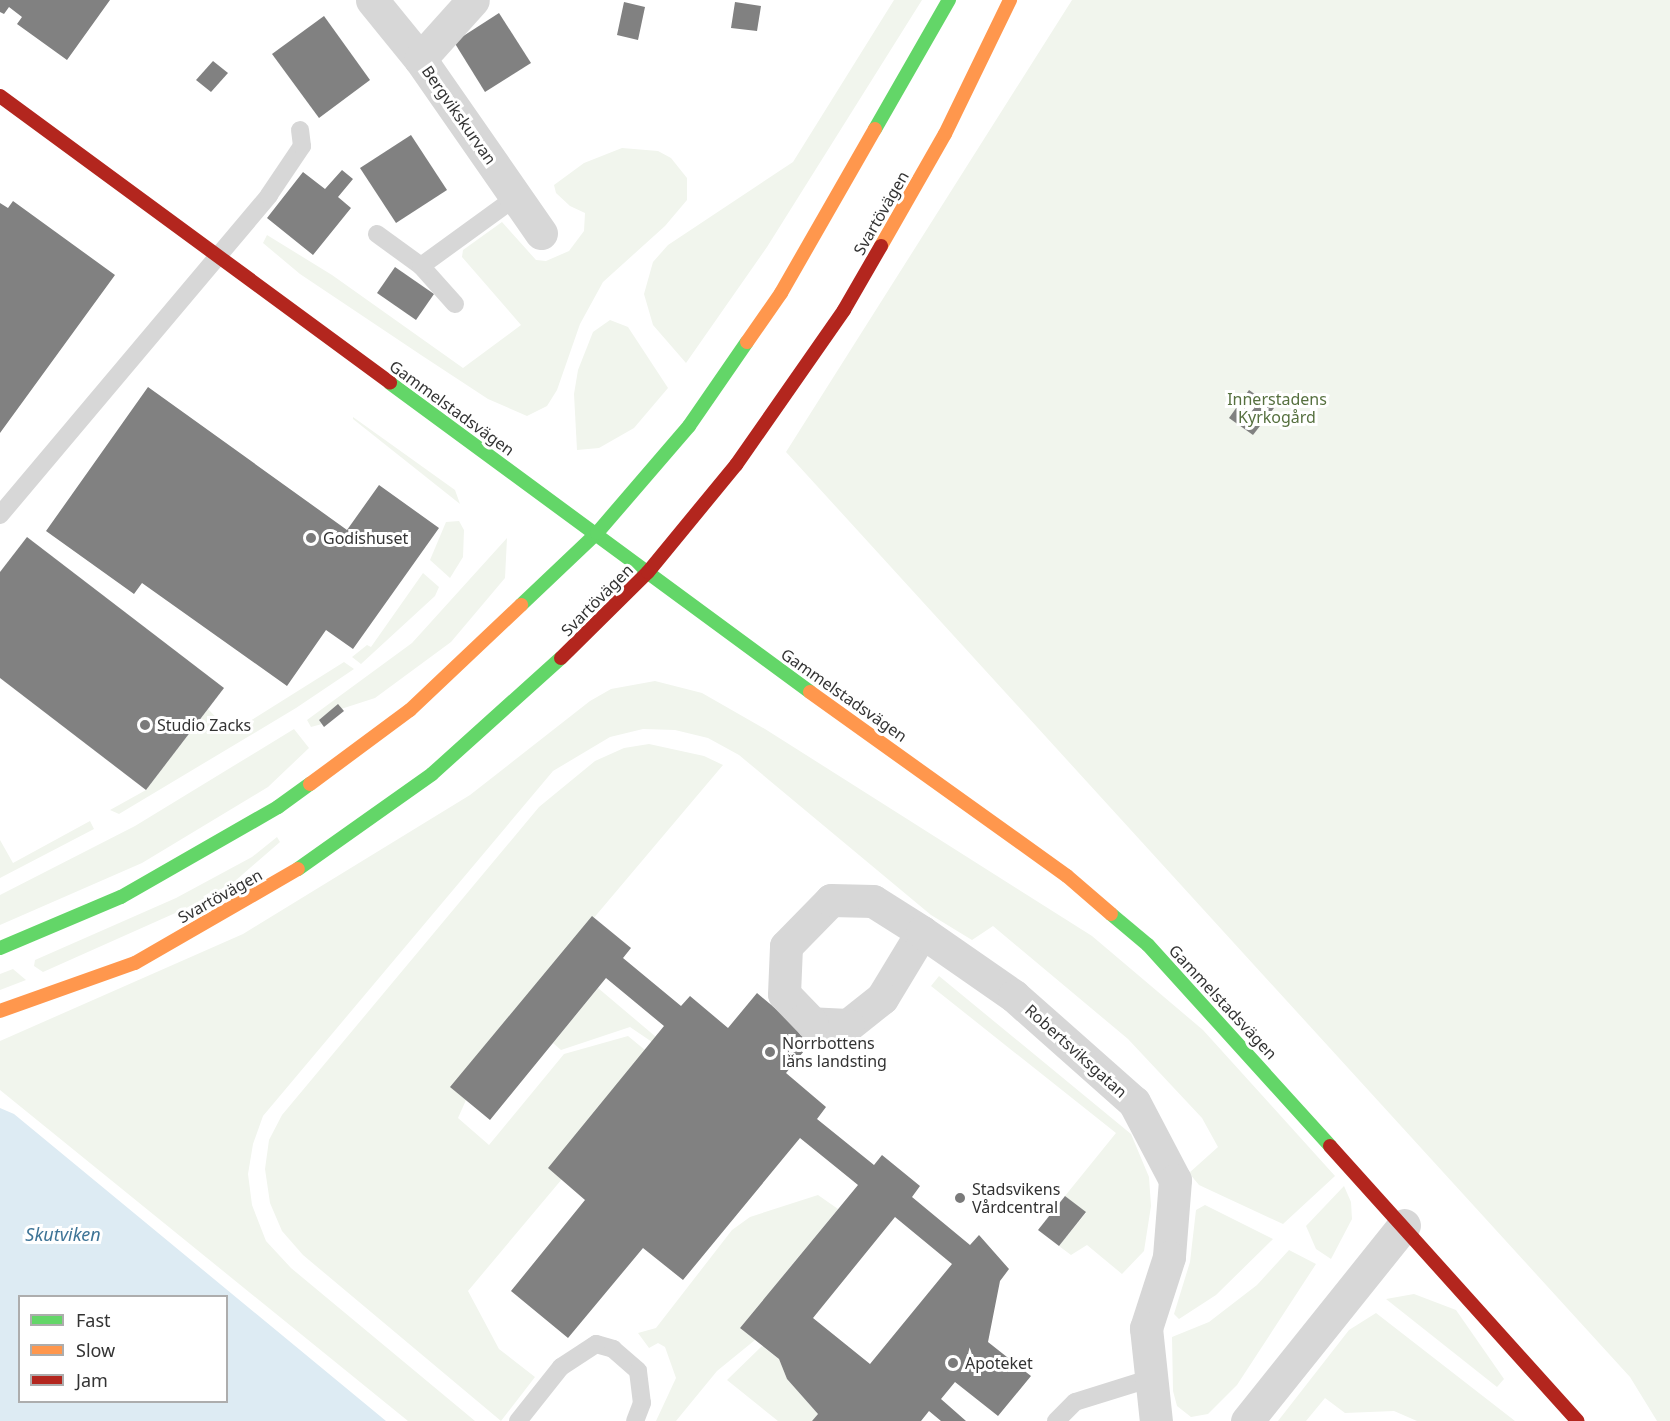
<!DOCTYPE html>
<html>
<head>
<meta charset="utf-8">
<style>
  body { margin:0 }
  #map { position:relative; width:1670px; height:1421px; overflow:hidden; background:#fff; font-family:"Noto Sans",sans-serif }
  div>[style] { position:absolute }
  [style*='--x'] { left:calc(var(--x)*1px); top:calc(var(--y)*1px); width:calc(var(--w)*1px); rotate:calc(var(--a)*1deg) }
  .green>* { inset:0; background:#f1f5ed }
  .water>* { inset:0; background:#ddebf3 }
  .building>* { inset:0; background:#818181 }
  .lane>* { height:18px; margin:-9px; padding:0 9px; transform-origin:9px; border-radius:9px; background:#d7d7d7 }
  .street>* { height:33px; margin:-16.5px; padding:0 16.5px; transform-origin:16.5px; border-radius:16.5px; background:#d7d7d7 }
  .fast>* { height:14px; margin:-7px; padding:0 7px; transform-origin:7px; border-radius:7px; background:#63d668 }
  .slow>* { height:14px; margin:-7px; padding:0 7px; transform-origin:7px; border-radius:7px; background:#ff974d }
  .jam>* { height:14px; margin:-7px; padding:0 7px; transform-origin:7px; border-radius:7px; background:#b3261e }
  .dots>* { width:16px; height:16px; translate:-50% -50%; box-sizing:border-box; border:3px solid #fff; border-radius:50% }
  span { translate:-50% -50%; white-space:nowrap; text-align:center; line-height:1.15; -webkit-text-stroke:6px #fff; paint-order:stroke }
  .street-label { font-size:16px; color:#333 }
  .park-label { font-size:16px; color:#56703f }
  .poi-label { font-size:16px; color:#333 }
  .left { translate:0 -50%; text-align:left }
  .water-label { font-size:18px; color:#3f7597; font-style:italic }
  .legend { position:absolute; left:18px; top:1295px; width:210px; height:108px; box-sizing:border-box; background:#fff; border:2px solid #adadad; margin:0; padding:8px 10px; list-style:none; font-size:18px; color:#333 }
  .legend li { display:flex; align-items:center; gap:12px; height:30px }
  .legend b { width:30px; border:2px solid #adadad }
</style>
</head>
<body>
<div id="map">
  <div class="green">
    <i style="clip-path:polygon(894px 0,922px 0,767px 247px,686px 363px,653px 325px,644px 294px,653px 262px,668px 245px,793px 162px)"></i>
    <i style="clip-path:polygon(1072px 0,1670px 0,1670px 1421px,1657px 1421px,1630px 1377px,786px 452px)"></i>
    <i style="clip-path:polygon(622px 148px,658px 151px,671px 158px,687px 178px,687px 200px,665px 226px,603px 282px,580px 324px,557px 390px,547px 406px,527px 416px,488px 399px,421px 355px,300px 274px,263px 243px,267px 235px,332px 275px,463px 368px,521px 325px,462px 257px,463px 250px,502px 222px,536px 260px,546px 261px,569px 251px,584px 231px,585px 213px,570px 206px,556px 193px,554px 185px,584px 163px)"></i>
    <i style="clip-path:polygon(610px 320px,628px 327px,668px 388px,634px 428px,599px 448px,577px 450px,574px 394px,578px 370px,593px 332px)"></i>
    <i style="clip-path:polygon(353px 417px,455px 490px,460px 504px,353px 419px)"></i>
    <i style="clip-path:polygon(459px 521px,464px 530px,463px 557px,450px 578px,430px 560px,446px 522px)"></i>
    <i style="clip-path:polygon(507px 538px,505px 578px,451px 642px,375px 698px,341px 709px,338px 705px,319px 720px,322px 724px,311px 727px,307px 720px,412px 643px)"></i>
    <i style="clip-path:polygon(423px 573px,439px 587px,435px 596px,361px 664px,352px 657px,367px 645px,371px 647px)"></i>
    <i style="clip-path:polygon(344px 662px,354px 669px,296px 708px,119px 814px,110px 810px,146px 790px,208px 709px,231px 733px)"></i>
    <i style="clip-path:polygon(655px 681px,702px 693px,765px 729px,1092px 936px,1203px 1030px,1335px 1176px,1283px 1224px,1199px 1185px,1189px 1173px,1218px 1147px,1202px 1118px,1128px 1039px,993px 926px,972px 940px,931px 915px,739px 755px,708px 738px,675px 730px,643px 729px,610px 737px,553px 771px,263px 1116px,253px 1144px,248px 1174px,252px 1205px,266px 1241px,291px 1268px,475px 1421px,408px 1421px,0 1090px,0 1041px,243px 934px,470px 795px,590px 701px,611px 689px)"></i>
    <i style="clip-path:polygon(294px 729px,309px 748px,268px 787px,142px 863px,0 925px,0 895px,135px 826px)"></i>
    <i style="clip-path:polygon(649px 744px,704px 756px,723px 765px,451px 1087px,466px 1100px,458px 1118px,489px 1145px,564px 1054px,628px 1036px,645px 1050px,562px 1179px,468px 1291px,499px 1349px,535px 1377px,501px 1421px,303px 1255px,282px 1231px,270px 1203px,265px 1169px,269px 1140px,282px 1115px,539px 807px,595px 761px,624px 748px)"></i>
    <i style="clip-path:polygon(90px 821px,94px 829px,0 878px,0 840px,13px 863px)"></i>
    <i style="clip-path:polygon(277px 837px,280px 842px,235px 881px,200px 902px,43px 972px,34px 966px,35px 960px,176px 898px,252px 857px)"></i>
    <i style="clip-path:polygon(13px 969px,26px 980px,0 990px,0 974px)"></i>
    <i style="clip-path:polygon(939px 976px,1131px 1134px,1149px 1177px,1151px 1206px,1144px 1251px,1122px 1274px,1087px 1245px,1071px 1255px,1059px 1246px,1086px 1213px,1065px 1196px,1116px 1133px,931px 986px)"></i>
    <i style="clip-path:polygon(598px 988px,656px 1037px,652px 1042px,630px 1027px,561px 1050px,553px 1043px)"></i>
    <i style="clip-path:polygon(1344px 1186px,1351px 1202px,1352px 1219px,1331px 1259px,1316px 1249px,1306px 1226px)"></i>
    <i style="clip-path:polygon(818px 1195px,838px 1209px,740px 1328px,755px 1340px,717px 1371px,676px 1421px,656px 1421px,676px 1378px,665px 1347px,658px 1343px,649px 1348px,638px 1333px,656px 1328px,732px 1230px,750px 1217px)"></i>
    <i style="clip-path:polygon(1205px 1205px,1273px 1239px,1216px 1295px,1179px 1319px,1174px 1314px,1190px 1262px,1196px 1210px)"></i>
    <i style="clip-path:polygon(1289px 1250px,1316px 1264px,1237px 1385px,1208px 1414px,1191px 1417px,1177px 1406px,1173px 1391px,1172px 1337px,1209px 1322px,1257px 1285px)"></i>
    <i style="clip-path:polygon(1414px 1294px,1456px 1310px,1504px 1379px,1497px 1387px,1386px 1299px)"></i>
    <i style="clip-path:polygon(1376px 1313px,1515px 1421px,1417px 1421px,1394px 1411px,1345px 1413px,1325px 1398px,1306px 1421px,1278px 1421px,1349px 1330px)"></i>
    <i style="clip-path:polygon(762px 1346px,779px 1359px,787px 1379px,818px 1414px,812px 1421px,778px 1421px,727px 1380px)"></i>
  </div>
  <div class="water">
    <i style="clip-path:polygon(evenodd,0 1108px,14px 1114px,386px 1421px,0 1421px,0 1108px,20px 1296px,226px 1296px,226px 1402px,20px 1402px,20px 1296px)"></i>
  </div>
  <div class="building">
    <i style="clip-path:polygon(0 0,110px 0,67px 60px,17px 24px,22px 17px,9px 7px,4px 14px,0 12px)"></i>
    <i style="clip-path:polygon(624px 2px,645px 7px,638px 40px,617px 35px)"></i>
    <i style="clip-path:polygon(735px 2px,761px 6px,757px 31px,731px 28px)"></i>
    <i style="clip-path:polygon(499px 13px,531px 63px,485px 92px,454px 42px)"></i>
    <i style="clip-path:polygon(324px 16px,370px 80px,319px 118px,272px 54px)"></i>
    <i style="clip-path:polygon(213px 61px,228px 73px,211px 92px,196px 80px)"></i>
    <i style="clip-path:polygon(411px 135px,447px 190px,396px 223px,360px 168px)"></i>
    <i style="clip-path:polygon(342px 170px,353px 179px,338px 197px,351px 208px,313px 255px,267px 218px,303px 172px,325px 189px)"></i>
    <i style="clip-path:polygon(13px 201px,115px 275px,0 433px,0 203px,8px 208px)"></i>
    <i style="clip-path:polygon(395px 267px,434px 294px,416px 320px,377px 293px)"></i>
    <i style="clip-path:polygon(148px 387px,347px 530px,379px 485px,439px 528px,353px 649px,326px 630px,287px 686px,142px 583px,134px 594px,46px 531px)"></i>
    <i style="clip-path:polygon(1249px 390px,1274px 408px,1253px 435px,1229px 418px)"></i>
    <i style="clip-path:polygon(27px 537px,224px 688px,146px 790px,0 678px,0 572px)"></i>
    <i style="clip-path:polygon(338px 704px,344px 711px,324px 727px,319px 720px)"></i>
    <i style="clip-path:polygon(evenodd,592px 916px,631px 948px,623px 958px,681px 1006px,690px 996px,728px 1028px,757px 993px,813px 1040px,786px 1073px,826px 1107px,817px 1119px,874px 1165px,882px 1155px,920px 1186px,912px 1197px,970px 1245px,979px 1235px,1009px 1269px,1000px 1281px,988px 1342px,1031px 1376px,998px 1416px,955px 1382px,941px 1399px,966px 1421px,941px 1421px,929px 1411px,921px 1421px,812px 1421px,818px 1414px,787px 1379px,779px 1359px,740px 1328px,858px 1185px,800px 1138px,683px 1280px,643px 1248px,568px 1338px,511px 1291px,585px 1200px,548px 1168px,664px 1026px,606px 978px,490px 1120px,450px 1087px,592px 916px,895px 1217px,952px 1264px,870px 1364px,813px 1318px,895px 1217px)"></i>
    <i style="clip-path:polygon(1065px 1196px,1086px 1212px,1059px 1246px,1038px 1230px)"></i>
  </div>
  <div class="lane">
    <i style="--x:377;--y:234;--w:54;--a:36"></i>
    <i style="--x:421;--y:266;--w:51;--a:48.2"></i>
    <i style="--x:421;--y:266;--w:117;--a:-36"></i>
    <i style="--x:0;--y:515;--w:418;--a:-49.9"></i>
    <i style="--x:269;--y:195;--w:59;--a:-56"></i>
    <i style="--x:302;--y:146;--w:16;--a:-97"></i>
    <i style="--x:518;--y:1421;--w:69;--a:-51.5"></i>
    <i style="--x:561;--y:1367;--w:42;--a:-33.3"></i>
    <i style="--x:596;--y:1344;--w:18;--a:16"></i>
    <i style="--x:613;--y:1349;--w:33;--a:41"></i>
    <i style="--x:638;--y:1371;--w:32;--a:83"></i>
    <i style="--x:642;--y:1403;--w:19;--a:111"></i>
    <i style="--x:1056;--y:1421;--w:27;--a:-45"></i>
    <i style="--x:1075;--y:1402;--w:81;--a:-17.3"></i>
  </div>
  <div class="street">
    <i style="--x:372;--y:0;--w:76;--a:50.9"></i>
    <i style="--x:420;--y:59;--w:212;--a:55.2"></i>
    <i style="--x:420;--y:59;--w:79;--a:-48.1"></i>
    <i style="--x:922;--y:932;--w:77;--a:121.2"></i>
    <i style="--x:882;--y:998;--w:43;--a:141.5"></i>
    <i style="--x:848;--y:1025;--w:36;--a:-177"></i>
    <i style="--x:812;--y:1023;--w:40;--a:-134"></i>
    <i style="--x:784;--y:994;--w:48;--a:-87.6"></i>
    <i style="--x:786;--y:946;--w:64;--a:-45.6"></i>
    <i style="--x:831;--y:900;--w:42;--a:1.4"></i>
    <i style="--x:873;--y:901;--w:58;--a:32.3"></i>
    <i style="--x:922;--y:932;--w:112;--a:34.8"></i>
    <i style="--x:1014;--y:996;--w:160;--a:41.5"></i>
    <i style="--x:1134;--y:1102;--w:88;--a:62.3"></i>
    <i style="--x:1175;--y:1180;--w:77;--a:94.5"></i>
    <i style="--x:1169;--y:1257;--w:75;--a:107.9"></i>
    <i style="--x:1146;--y:1328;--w:94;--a:83.9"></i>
    <i style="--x:1247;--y:1421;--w:251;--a:-51.3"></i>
  </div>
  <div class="fast">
    <i style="--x:875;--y:129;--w:149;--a:-60.2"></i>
    <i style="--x:390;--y:383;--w:521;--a:36.34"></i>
    <i style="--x:521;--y:605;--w:105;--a:-43.5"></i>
    <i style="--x:597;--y:533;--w:141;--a:-49.3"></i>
    <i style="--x:689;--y:426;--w:102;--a:-55.4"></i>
    <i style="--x:298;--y:869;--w:164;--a:-35.3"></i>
    <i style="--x:432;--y:774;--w:173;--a:-42"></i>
    <i style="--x:1111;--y:914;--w:48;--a:40"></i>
    <i style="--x:1148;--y:945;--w:271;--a:47.8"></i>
    <i style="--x:0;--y:948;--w:131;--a:-22.9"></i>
    <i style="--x:121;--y:897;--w:181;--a:-29.8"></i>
    <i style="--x:278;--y:807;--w:39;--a:-36"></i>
  </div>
  <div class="slow">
    <i style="--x:881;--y:246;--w:129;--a:-60.3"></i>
    <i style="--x:945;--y:134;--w:149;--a:-64.1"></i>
    <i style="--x:747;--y:342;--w:60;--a:-55.2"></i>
    <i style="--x:781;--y:293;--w:189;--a:-60.2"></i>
    <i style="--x:810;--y:692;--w:316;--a:35.6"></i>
    <i style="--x:1067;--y:876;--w:58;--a:40.8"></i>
    <i style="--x:310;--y:784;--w:124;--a:-36.5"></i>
    <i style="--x:410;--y:710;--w:153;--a:-43.4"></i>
    <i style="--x:0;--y:1011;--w:143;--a:-19.6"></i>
    <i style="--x:135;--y:963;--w:188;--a:-30"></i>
  </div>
  <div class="jam">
    <i style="--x:0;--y:96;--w:484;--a:36.3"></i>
    <i style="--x:561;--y:658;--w:122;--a:-44.7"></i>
    <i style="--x:648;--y:572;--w:139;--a:-50.6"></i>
    <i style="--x:736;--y:465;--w:189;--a:-55.1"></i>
    <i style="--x:844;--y:310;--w:74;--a:-60"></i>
    <i style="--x:1330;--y:1146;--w:370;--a:48"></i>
  </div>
  <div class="dots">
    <i style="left:311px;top:538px;background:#7a7a7a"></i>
    <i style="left:145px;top:725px;background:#7a7a7a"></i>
    <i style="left:770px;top:1052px;background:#7a7a7a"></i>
    <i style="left:960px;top:1198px;background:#7a7a7a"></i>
    <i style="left:953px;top:1363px;background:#7a7a7a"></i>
  </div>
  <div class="street-label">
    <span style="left:459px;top:115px;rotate:55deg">Bergvikskurvan</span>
    <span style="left:881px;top:213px;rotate:-60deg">Svartövägen</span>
    <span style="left:452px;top:408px;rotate:36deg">Gammelstadsvägen</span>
    <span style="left:597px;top:600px;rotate:-45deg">Svartövägen</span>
    <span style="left:844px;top:695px;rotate:35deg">Gammelstadsvägen</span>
    <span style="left:220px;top:896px;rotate:-29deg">Svartövägen</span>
    <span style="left:1223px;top:1002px;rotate:47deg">Gammelstadsvägen</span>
    <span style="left:1076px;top:1051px;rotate:42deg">Robertsviksgatan</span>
  </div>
  <div class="park-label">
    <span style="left:1277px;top:408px">Innerstadens<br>Kyrkogård</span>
  </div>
  <div class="poi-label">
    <span class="left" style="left:323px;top:538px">Godishuset</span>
    <span class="left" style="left:157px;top:725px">Studio Zacks</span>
    <span class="left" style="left:782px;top:1052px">Norrbottens<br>läns landsting</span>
    <span class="left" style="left:972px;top:1198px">Stadsvikens<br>Vårdcentral</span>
    <span class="left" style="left:965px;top:1363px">Apoteket</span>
  </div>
  <div class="water-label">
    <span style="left:63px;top:1234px">Skutviken</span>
  </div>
  <ul class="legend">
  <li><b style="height:8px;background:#63d668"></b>Fast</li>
  <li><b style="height:8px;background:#ff974d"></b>Slow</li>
  <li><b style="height:8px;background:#b3261e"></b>Jam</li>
  </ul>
</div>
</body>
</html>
